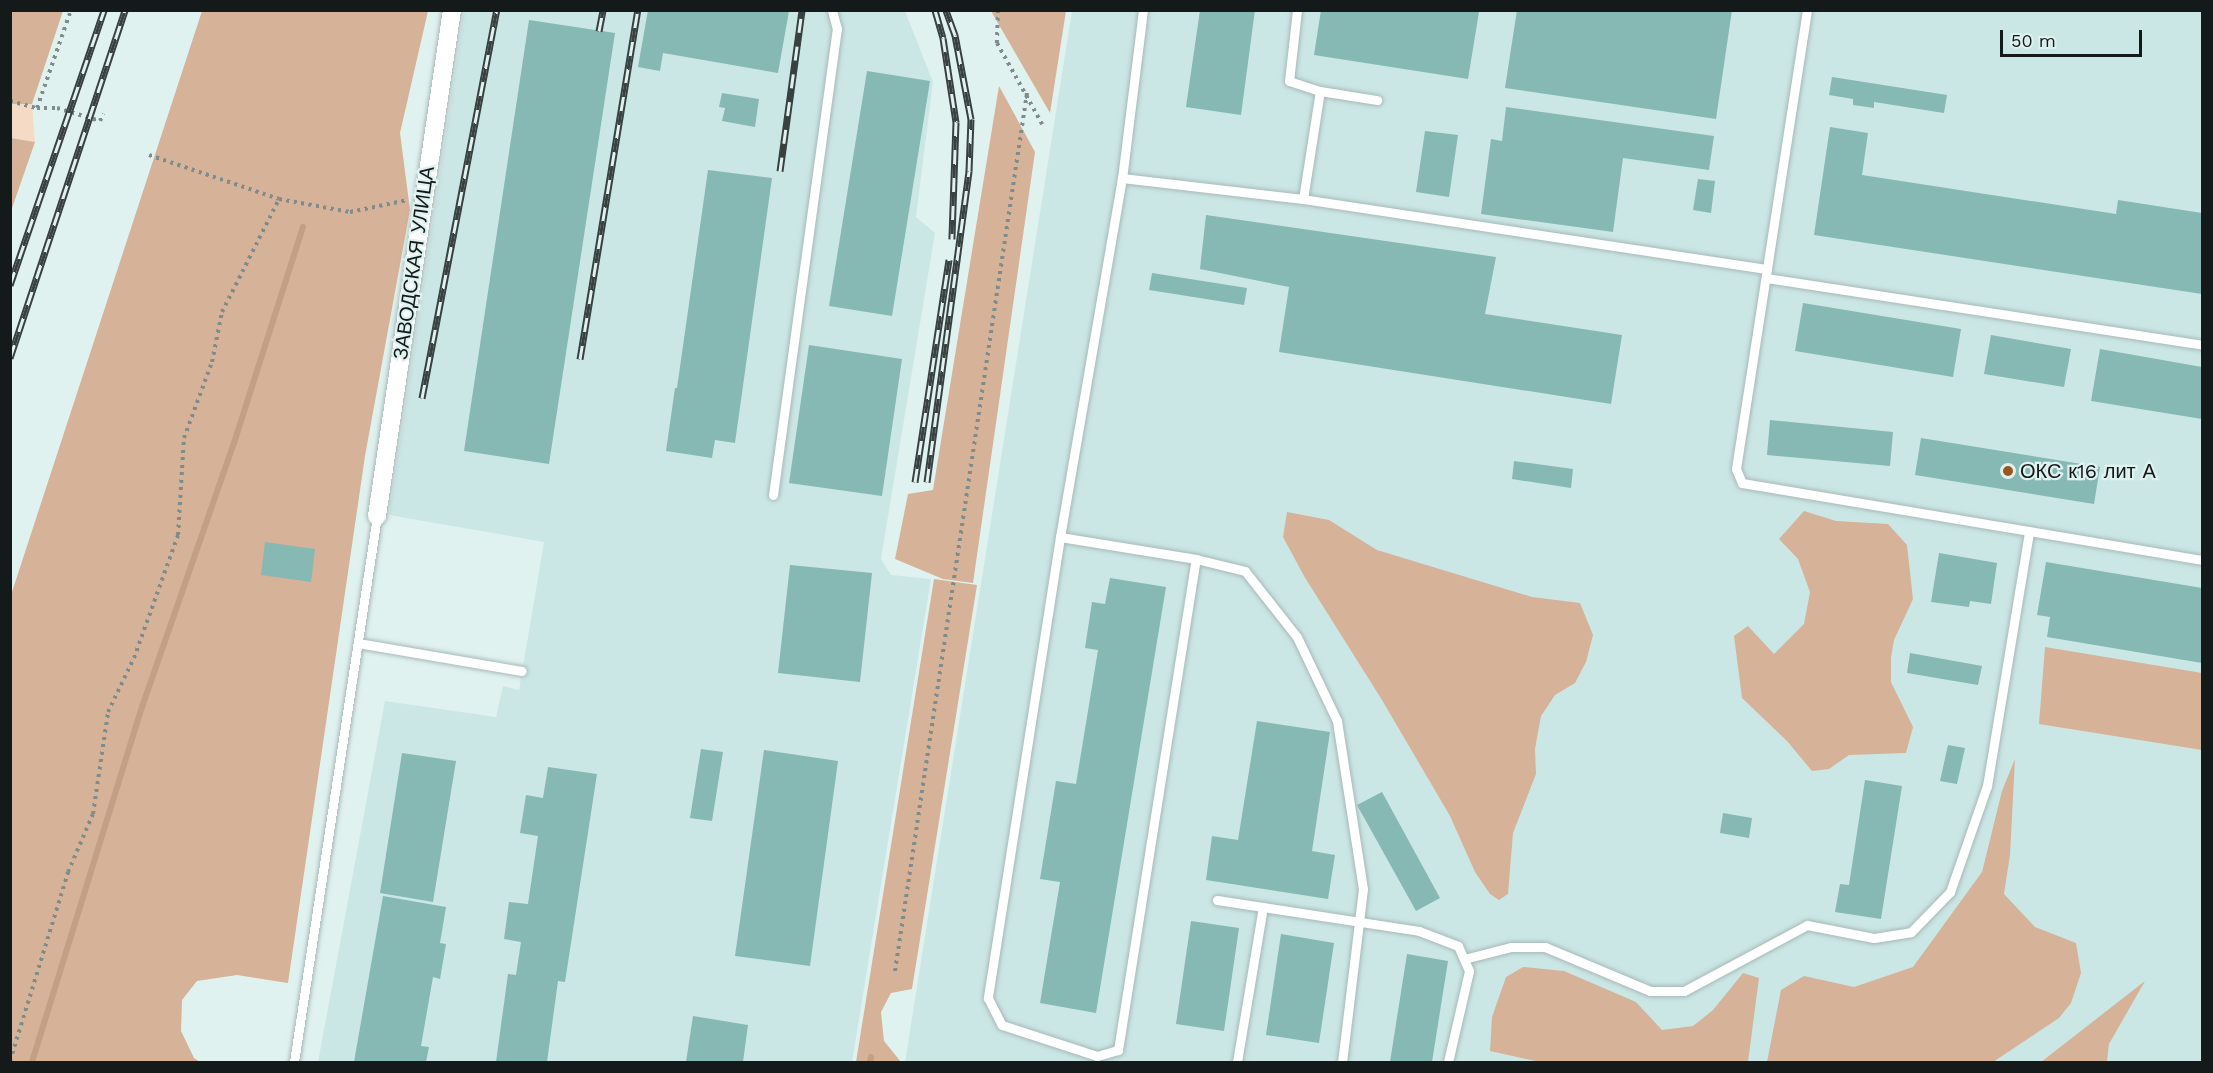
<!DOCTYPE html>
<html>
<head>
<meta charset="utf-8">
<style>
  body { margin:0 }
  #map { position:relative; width:2213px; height:1073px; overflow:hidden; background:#e0f2f0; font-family:"Work Sans",sans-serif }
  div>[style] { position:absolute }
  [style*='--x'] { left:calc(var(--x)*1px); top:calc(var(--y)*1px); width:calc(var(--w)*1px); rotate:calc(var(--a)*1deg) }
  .built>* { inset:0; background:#cbe7e5 }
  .green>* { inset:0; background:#f5dac6 }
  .forest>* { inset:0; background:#d5b298 }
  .stream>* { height:6px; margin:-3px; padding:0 3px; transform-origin:3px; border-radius:3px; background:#c2a086 }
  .building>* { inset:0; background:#86b8b4 }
  .path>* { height:4px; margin-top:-2px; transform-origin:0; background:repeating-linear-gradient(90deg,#808c8b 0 3px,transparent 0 7.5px) }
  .roads { filter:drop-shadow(0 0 2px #a7b9b7) drop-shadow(0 0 2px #a7b9b7) }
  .service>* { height:9px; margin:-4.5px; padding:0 4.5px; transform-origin:4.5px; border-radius:4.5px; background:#fff }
  .minor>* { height:18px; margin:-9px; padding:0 9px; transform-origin:9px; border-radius:9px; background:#fff }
  .rail>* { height:7px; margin-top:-3.5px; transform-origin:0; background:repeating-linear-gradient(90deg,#e0f2f0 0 14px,#384140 0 28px); box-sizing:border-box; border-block:2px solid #384140 }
  .dots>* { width:16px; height:16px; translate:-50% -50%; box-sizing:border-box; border:3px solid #e0f2f0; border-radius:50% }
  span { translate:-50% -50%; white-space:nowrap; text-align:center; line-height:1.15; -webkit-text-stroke:4.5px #e0f2f0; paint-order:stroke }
  .street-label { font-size:20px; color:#131a19 }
  .poi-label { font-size:20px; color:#131a19 }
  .left { translate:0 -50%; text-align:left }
  .frame { position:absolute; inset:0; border:12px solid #131a19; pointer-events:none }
  .scale { position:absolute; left:2000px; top:30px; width:142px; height:27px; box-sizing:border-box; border:3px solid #131a19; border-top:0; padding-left:8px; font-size:18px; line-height:21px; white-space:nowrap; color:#131a19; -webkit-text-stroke:4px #e0f2f0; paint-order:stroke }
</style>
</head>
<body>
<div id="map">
  <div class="built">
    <i style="clip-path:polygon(464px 11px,905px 11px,933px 82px,916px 217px,935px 233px,881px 559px,891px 575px,931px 579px,852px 1062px,318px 1062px,385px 701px,496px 717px,503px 686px,519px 690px,544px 542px,389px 515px)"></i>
    <i style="clip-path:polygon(1072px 11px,2202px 11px,2202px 1062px,905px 1062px)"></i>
  </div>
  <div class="green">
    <i style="clip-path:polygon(10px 104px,32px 104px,35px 142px,11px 138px)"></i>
  </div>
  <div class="forest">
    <i style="clip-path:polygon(11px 10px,63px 11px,32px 104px,11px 104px)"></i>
    <i style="clip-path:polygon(202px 11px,428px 11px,400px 133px,410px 210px,365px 456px,288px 983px,237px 975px,197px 981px,182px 1000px,181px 1031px,194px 1058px,200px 1062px,11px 1062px,11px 595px)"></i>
    <i style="clip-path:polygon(991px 11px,1066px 11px,1050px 113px)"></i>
    <i style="clip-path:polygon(999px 86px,1035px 152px,973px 583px,943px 579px,895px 559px,908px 494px,933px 490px)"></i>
    <i style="clip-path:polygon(11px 138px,35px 142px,11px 211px,10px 138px)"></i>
    <i style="clip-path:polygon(1804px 511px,1836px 521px,1888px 524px,1907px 545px,1913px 599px,1894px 640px,1891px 657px,1891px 682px,1913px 727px,1906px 753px,1849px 755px,1829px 769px,1812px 771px,1787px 741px,1742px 698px,1734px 636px,1748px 626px,1774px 654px,1804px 624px,1810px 592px,1798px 559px,1779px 539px)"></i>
    <i style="clip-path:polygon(1287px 512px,1329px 520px,1377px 550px,1532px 597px,1580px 603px,1593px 635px,1586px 662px,1575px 683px,1555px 695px,1541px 716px,1535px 749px,1536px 774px,1513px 833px,1508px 894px,1499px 900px,1490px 894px,1475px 872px,1450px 816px,1382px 700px,1304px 576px,1283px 537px)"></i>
    <i style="clip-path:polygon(934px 579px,977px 585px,912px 989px,891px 993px,881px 1012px,884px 1041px,901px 1062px,856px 1062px)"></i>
    <i style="clip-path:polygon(2045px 647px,2202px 673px,2202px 750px,2039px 724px)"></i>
    <i style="clip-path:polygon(2015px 759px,2010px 855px,2004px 894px,2035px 927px,2076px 943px,2081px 973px,2071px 1003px,2059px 1018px,1993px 1062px,1767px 1062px,1781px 990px,1804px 976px,1854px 987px,1913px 967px,1982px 872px,2002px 791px)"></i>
    <i style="clip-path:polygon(1523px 967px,1564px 971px,1636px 1002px,1662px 1030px,1693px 1026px,1713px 1010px,1743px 973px,1759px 978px,1748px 1062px,1540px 1062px,1490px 1051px,1492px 1017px,1506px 977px)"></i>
    <i style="clip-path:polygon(2145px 981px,2109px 1044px,2107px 1062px,2041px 1062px)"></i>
  </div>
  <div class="stream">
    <i style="--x:32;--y:1062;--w:372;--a:-72.8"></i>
    <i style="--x:142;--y:707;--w:280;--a:-70.8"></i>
    <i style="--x:234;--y:443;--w:227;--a:-72.3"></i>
    <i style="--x:870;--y:1062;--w:5;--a:-79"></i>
  </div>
  <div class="building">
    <i style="clip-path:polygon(648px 10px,789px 11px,778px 73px,663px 53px,660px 71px,638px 67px)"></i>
    <i style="clip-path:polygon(1200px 10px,1255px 10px,1241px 115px,1186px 107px)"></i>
    <i style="clip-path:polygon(1321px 10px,1479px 12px,1468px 79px,1314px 55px)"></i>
    <i style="clip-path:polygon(1517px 10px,1732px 10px,1716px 119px,1505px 88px)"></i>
    <i style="clip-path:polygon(529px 20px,615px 33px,549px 464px,464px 451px)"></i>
    <i style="clip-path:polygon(867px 71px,930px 81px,892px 316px,829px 306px)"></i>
    <i style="clip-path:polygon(1832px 77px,1947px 95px,1944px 113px,1874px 102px,1874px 108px,1853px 105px,1853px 99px,1829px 95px)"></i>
    <i style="clip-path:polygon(722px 93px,759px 99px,755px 127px,722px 121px,725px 108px,719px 107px)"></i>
    <i style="clip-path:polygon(1506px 107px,1714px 136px,1709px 170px,1623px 158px,1613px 232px,1481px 214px,1491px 139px,1502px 141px)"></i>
    <i style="clip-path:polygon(1830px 127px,1868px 133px,1862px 175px,2116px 214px,2118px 200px,2202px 213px,2202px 294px,1814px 235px)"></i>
    <i style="clip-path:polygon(1425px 131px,1458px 135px,1449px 197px,1416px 192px)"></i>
    <i style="clip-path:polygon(708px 170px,772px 178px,735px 443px,715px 440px,712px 458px,666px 451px,675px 388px,677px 388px)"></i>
    <i style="clip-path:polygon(1698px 179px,1715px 181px,1711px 213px,1693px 210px)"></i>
    <i style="clip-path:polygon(1206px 215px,1496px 257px,1485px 314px,1622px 335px,1611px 404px,1279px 352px,1289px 287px,1200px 269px)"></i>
    <i style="clip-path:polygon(1152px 273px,1247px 288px,1244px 305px,1149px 290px)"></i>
    <i style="clip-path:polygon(1803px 303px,1961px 329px,1953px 377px,1795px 351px)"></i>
    <i style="clip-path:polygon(1991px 335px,2071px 349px,2064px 387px,1984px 374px)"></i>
    <i style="clip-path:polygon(809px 345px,902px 359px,882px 496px,789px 483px)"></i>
    <i style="clip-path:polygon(2100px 349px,2202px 367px,2202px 419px,2091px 401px)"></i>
    <i style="clip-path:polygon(1770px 420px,1893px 432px,1890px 466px,1767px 455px)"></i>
    <i style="clip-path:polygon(1921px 438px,2100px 467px,2094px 504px,1915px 475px)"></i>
    <i style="clip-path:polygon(1514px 461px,1573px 469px,1571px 488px,1512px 479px)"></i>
    <i style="clip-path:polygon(265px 542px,315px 549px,311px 582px,261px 575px)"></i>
    <i style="clip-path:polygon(1939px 553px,1997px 563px,1991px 604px,1970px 601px,1969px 607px,1931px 602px)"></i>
    <i style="clip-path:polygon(2046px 562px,2202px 588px,2202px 663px,2047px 637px,2050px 617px,2037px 615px)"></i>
    <i style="clip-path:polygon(790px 565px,872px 573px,860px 682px,778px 673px)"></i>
    <i style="clip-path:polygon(1110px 578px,1166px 587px,1096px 1013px,1040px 1003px,1060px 882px,1040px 879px,1056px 781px,1076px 784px,1098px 650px,1085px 648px,1092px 602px,1105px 604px)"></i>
    <i style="clip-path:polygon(1910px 653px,1982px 666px,1978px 685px,1907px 673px)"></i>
    <i style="clip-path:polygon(1257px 721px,1330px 732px,1312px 851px,1335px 855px,1328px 899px,1206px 880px,1212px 836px,1238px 840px)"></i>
    <i style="clip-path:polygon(1948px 745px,1965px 748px,1957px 784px,1940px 781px)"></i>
    <i style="clip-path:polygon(701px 749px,723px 752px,712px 821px,690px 818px)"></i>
    <i style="clip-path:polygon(764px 750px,838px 761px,810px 966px,735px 956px)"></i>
    <i style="clip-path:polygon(402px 753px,456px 761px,433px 902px,380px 893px)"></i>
    <i style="clip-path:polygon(548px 767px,597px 774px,565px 982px,558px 981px,547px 1062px,496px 1062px,508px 974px,516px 975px,521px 942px,504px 939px,509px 902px,528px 904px,538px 836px,520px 833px,526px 795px,543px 798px)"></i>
    <i style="clip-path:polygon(1865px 780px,1902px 786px,1881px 919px,1835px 912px,1840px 884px,1849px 885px)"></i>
    <i style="clip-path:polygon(1382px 792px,1440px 898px,1416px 911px,1357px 805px)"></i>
    <i style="clip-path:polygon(1723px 813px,1752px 818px,1749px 838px,1720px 833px)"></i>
    <i style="clip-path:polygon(383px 896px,446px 907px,440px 943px,446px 944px,440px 979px,433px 977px,421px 1046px,429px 1047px,426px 1062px,354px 1062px)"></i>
    <i style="clip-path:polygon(1191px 921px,1239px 928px,1224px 1031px,1176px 1024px)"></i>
    <i style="clip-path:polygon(1281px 934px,1334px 943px,1319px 1043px,1266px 1035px)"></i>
    <i style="clip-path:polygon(1407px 954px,1448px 961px,1432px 1062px,1390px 1062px)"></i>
    <i style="clip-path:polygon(693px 1016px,748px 1025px,743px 1062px,686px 1062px)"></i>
  </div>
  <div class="path">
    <i style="--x:998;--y:10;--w:33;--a:92"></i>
    <i style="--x:997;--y:43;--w:93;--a:60.9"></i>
    <i style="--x:10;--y:101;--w:28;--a:15"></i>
    <i style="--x:37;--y:108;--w:20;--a:0"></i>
    <i style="--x:57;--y:108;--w:45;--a:16.8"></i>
    <i style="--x:100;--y:121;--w:8;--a:-67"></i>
    <i style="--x:37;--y:108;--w:104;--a:-70.9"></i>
    <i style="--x:149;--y:155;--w:137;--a:18.7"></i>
    <i style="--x:279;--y:199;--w:72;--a:10.4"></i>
    <i style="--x:350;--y:212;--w:59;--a:-11.7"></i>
    <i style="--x:895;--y:971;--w:888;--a:-81.45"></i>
    <i style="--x:10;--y:1061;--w:198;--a:-72.9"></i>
    <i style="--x:68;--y:872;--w:63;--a:-66.7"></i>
    <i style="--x:93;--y:814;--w:103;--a:-81.6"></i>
    <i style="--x:108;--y:712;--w:60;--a:-64.3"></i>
    <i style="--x:134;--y:658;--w:131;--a:-70.3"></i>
    <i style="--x:178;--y:535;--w:97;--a:-86.5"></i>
    <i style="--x:184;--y:438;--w:81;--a:-69.8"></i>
    <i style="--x:212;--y:362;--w:51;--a:-78.7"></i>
    <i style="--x:222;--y:312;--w:127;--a:-63.2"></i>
  </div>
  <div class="roads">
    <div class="service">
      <i style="--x:1143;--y:10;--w:169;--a:97.1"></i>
      <i style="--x:1122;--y:178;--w:364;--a:99.8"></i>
      <i style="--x:1060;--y:537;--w:467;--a:98.9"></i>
      <i style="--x:988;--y:998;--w:30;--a:63"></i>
      <i style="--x:1002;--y:1025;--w:100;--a:18.1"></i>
      <i style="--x:1097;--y:1056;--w:22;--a:-16"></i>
      <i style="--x:1118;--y:1050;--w:497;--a:-81"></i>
      <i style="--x:1297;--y:10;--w:71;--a:96.4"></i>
      <i style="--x:1289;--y:81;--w:33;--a:18"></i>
      <i style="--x:1320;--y:91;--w:58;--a:9"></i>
      <i style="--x:1807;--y:10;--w:464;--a:98.8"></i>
      <i style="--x:1736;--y:469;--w:15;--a:67"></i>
      <i style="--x:1742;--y:483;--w:466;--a:9.5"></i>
      <i style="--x:1122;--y:178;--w:182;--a:6.6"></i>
      <i style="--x:1303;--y:199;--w:469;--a:8.6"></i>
      <i style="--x:1303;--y:199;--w:109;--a:-81.1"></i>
      <i style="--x:1766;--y:278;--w:441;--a:8.7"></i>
      <i style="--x:773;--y:495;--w:470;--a:-82.2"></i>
      <i style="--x:837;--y:29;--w:20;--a:-105"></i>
      <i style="--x:1060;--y:537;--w:138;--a:9.2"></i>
      <i style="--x:1196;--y:559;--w:50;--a:13.8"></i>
      <i style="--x:1245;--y:571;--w:84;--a:51.8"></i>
      <i style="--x:1297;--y:637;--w:93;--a:64.5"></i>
      <i style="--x:1337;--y:721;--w:170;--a:81.2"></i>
      <i style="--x:1363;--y:889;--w:174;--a:96.9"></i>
      <i style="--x:358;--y:643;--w:166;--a:9.7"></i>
      <i style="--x:1217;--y:900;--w:204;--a:8.7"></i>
      <i style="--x:1419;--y:931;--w:42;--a:21"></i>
      <i style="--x:1458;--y:946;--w:27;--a:66"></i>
      <i style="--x:1469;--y:971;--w:93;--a:103"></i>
      <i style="--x:1464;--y:959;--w:49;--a:-14.3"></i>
      <i style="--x:1511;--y:947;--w:34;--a:0"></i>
      <i style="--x:1545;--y:947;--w:114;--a:22.7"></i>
      <i style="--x:1650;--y:991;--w:34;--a:0"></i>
      <i style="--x:1684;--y:991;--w:140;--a:-28.2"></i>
      <i style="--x:1807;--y:925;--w:68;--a:11"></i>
      <i style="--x:1874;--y:938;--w:37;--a:-9"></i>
      <i style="--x:1911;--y:932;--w:56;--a:-45.7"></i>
      <i style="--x:1950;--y:892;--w:112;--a:-70.8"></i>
      <i style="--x:1987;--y:786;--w:258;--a:-80.6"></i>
      <i style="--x:294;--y:1062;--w:552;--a:-81.36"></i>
      <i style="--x:1237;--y:1062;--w:157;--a:-80.5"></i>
    </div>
    <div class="minor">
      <i style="--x:377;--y:516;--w:512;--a:-81.57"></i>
    </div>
  </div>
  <div class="rail">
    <i style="--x:935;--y:10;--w:29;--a:74"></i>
    <i style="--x:943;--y:38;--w:85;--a:81.2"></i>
    <i style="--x:956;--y:122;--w:117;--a:92"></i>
    <i style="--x:599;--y:31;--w:21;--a:-79"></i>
    <i style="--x:780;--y:171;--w:162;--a:-82.2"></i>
    <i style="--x:10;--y:285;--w:291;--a:-71.1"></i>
    <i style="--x:10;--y:358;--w:367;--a:-71.7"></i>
    <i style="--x:580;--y:359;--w:354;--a:-80.6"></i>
    <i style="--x:422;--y:398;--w:395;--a:-79.1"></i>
    <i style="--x:915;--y:482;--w:225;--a:-81.3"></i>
    <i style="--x:927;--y:482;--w:314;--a:-82.3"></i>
    <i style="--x:969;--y:171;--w:52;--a:-87.8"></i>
    <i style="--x:971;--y:119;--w:86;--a:-100.8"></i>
    <i style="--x:955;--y:35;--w:27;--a:-110"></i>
  </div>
  <div class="dots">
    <i style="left:2008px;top:471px;background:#985920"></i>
  </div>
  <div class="street-label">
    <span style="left:414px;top:263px;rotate:-82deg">ЗАВОДСКАЯ УЛИЦА</span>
  </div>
  <div class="poi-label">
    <span class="left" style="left:2020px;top:471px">ОКС к16 лит А</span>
  </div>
  <div class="frame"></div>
  <div class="scale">50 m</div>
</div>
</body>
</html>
